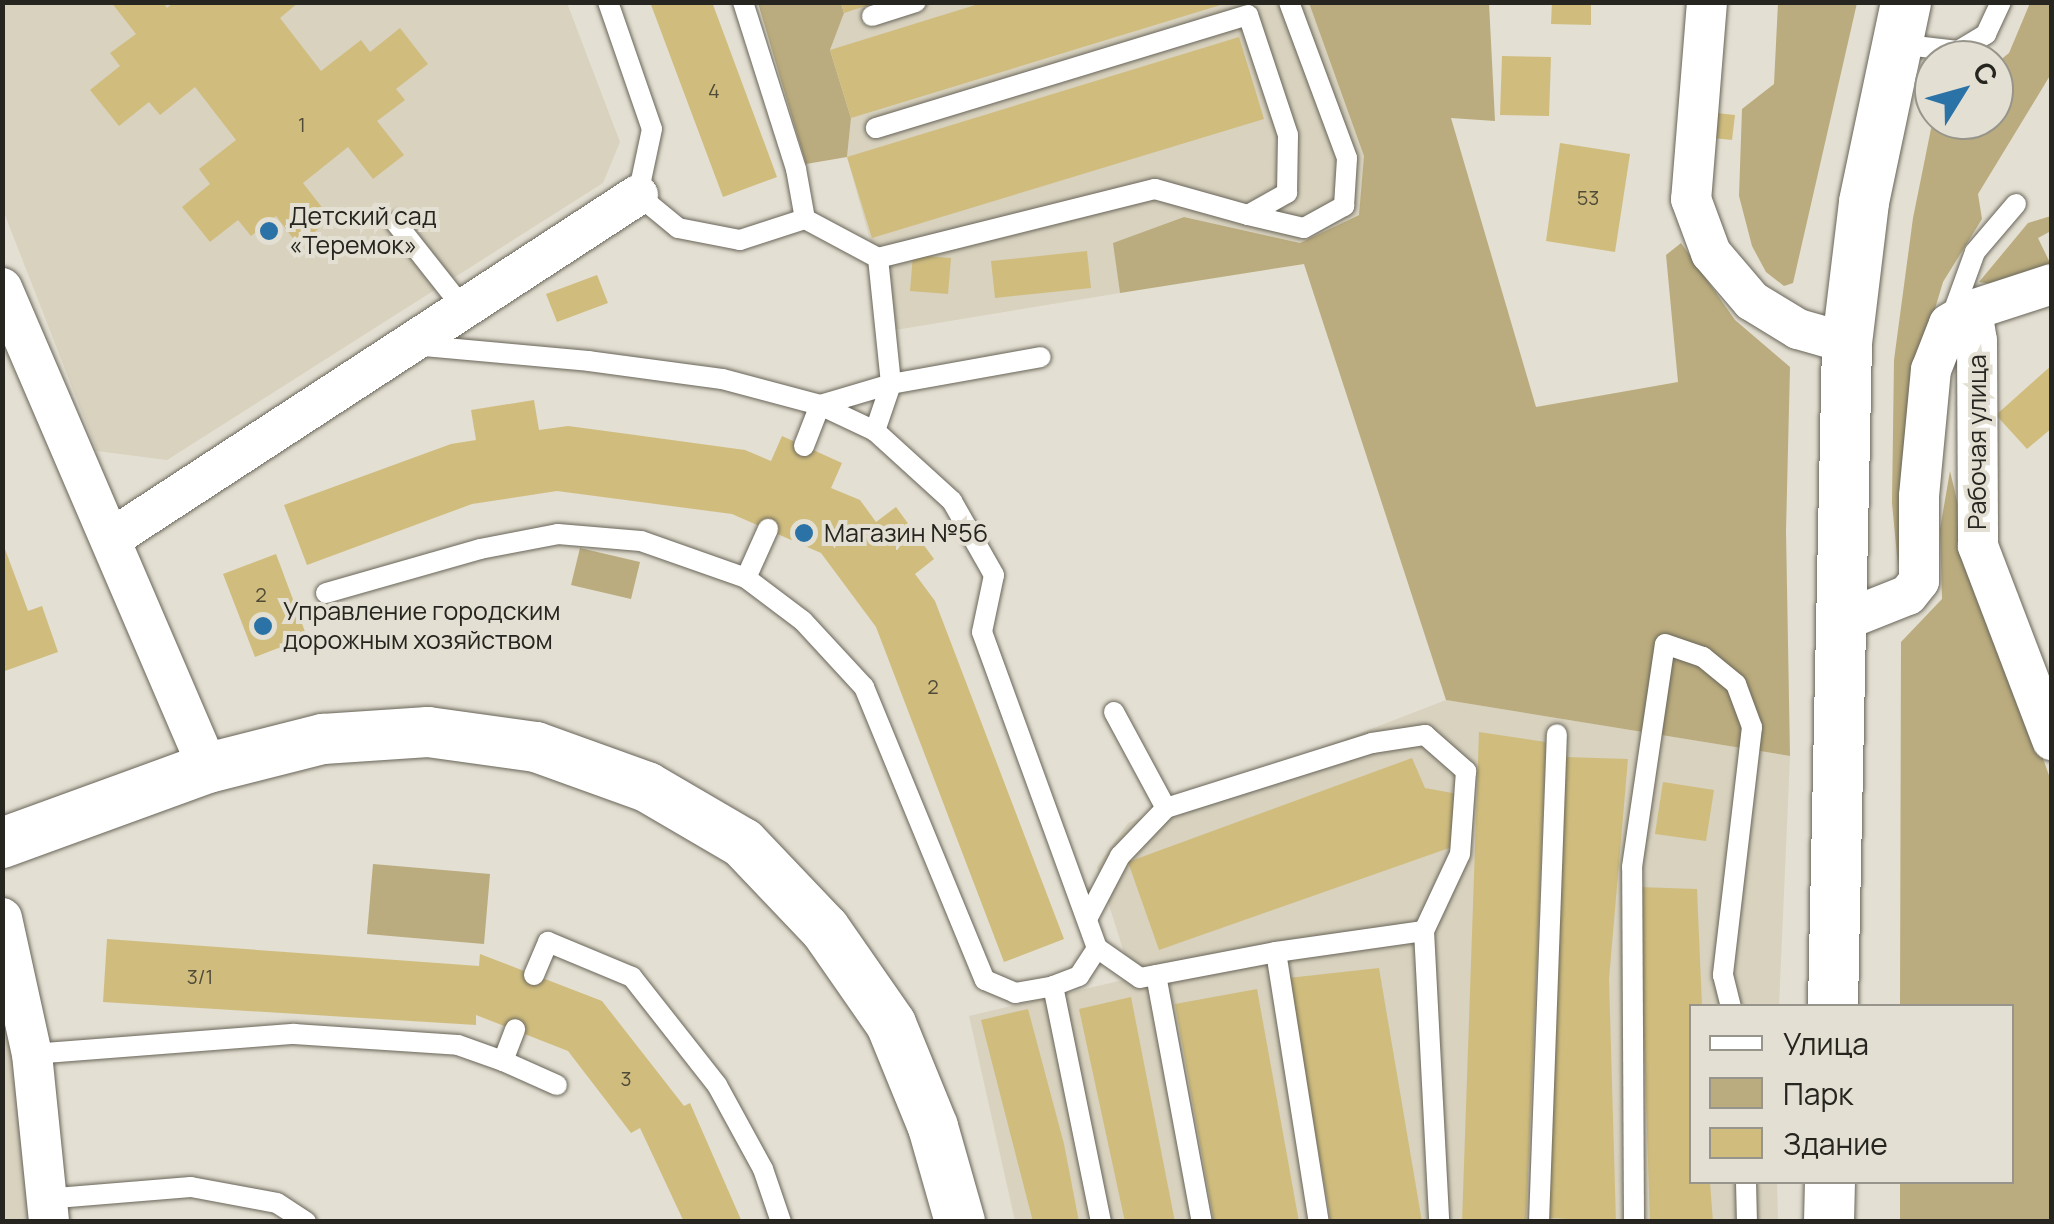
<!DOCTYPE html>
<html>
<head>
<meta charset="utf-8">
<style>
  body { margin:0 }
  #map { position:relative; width:2054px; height:1224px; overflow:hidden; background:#e3dfd2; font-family:Manrope,sans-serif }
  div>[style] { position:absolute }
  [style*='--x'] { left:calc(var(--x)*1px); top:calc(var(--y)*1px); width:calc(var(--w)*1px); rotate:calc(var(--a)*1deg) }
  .built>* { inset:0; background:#d8d2bf }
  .green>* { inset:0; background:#baac7e }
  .building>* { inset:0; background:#d0bd7e }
  .roads { filter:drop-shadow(0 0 2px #696559) drop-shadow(0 0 2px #696559) }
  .service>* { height:20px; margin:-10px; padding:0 10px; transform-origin:10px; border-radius:10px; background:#fff }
  .minor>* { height:40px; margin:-20px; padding:0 20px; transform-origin:20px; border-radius:20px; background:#fff }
  .tertiary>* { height:50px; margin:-25px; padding:0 25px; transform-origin:25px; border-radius:25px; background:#fff }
  .dots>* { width:28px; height:28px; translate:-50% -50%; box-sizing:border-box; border:5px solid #e3dfd2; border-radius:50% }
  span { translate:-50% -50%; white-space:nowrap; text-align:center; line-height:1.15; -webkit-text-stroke:8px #e3dfd2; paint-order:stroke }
  .number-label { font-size:20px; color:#504b38 }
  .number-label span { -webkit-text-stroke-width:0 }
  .poi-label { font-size:25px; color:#262520 }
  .left { translate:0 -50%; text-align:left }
  .street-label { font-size:25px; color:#262520 }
  .frame { position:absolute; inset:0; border:5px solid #262520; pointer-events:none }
  .legend { position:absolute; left:1689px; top:1004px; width:325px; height:180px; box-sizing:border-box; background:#e3dfd2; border:2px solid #97958b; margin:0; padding:12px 18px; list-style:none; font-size:30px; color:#262520 }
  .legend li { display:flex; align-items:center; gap:20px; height:50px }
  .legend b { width:50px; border:2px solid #97958b }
  .north { position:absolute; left:1914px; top:40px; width:100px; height:100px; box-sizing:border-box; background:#e3dfd2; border:2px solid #97958b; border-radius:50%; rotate:53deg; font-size:28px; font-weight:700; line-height:40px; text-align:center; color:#262520 }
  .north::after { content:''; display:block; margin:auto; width:35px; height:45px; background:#2b73a7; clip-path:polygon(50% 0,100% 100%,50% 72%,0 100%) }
</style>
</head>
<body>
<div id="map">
  <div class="built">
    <i style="clip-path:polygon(3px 3px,567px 3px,620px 142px,603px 183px,167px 460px,97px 451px,3px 210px)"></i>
    <i style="clip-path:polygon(841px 3px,1309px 3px,1364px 156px,1360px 214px,1300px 243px,1184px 217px,1114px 243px,1120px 293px,895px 330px,847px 157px,851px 118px,830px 50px,844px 13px)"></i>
    <i style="clip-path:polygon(1446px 700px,1790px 756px,1779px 1006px,1692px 1006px,1692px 1182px,1777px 1182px,1778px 1221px,1015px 1221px,969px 1016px,1132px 978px,1097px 867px,1128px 823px)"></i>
    <i style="clip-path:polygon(2px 993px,18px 1055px,34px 1221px,3px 1221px)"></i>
  </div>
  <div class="green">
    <i style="clip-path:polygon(758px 3px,841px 3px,844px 13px,830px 50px,851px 118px,847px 157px,806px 164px)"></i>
    <i style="clip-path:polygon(1309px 3px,1489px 3px,1495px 121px,1451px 118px,1536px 407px,1678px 382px,1666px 255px,1681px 243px,1735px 320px,1790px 367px,1786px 531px,1790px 756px,1446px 700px,1304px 264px,1120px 293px,1113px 243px,1184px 217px,1300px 243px,1359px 215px,1364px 156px)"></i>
    <i style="clip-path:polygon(1778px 3px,1857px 3px,1793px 283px,1784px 286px,1766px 272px,1752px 246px,1739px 196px,1742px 109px,1774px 84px)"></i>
    <i style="clip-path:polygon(2030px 3px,2051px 3px,2051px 74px,1978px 194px,1982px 219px,1943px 282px,1916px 372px,1898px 566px,1892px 503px,1894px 360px,1913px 218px,1934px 114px,1934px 120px,1994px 120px,1994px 65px,2009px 53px)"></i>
    <i style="clip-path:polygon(2051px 216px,2051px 231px,2038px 238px,2051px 265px,2008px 287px,1979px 282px,2028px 223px)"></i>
    <i style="clip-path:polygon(1950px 471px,1968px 547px,2051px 781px,2051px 1221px,1900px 1222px,1900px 1182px,2012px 1182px,2012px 1006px,1900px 1006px,1901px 642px,1942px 599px,1940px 529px)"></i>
    <i style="clip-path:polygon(580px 548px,640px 562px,631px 599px,571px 585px)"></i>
    <i style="clip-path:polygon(373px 864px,490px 874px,484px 944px,367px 934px)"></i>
  </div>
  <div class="building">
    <i style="clip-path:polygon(111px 2px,163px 2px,167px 8px,174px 2px,299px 2px,280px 18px,321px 71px,361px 40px,370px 52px,400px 28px,428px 64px,396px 89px,405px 100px,377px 121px,404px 155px,373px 179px,348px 147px,303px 183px,331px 219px,298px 245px,276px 216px,251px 236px,238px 220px,210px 242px,182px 207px,210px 184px,199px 169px,236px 140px,195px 87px,160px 115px,149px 102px,119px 126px,90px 90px,120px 66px,110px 53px,136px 34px)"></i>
    <i style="clip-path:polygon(650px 2px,712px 2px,777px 177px,723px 197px)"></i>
    <i style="clip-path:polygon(841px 2px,875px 2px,875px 3px,844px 13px)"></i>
    <i style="clip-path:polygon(985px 2px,1227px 2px,1227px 3px,851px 118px,830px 50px)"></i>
    <i style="clip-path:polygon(1552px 2px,1591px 2px,1591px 25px,1551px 24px)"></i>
    <i style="clip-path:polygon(1239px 37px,1264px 119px,872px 238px,847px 157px)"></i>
    <i style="clip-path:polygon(1502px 56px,1551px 57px,1549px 116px,1500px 115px)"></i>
    <i style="clip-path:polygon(1716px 113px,1735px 115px,1732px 140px,1713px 138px)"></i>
    <i style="clip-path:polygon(1560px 143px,1630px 154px,1615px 252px,1546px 241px)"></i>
    <i style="clip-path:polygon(1087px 251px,1091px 288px,995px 298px,991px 261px)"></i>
    <i style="clip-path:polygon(913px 255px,951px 258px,948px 294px,910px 291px)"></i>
    <i style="clip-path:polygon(597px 275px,608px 303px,557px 322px,546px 294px)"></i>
    <i style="clip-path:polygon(2052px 365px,2052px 428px,2027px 449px,1996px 415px)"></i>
    <i style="clip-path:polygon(534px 400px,539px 430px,568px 426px,613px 432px,745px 450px,771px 461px,782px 436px,842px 463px,831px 488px,860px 500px,876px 522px,896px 507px,934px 559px,915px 574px,935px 601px,1064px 939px,1004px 962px,876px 627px,821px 553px,732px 514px,557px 491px,472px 504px,307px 565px,284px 505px,451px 444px,476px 440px,471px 410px)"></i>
    <i style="clip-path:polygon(2px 541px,28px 611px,42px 606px,58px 652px,2px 672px)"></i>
    <i style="clip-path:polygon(276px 554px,307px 637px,255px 657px,223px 574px)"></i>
    <i style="clip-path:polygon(1479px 732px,1546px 742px,1526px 1222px,1462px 1222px)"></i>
    <i style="clip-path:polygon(1566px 757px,1628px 759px,1609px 979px,1616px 1222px,1550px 1218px,1551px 975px)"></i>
    <i style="clip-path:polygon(1412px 758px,1425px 788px,1458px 794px,1452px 847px,1159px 950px,1128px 862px)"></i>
    <i style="clip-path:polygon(1663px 782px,1714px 790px,1706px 841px,1655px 834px)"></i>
    <i style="clip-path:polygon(1639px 887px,1697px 889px,1702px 1006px,1692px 1006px,1692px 1182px,1710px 1182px,1713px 1222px,1650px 1222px)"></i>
    <i style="clip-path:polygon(107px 939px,479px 966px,480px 954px,602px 1001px,684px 1106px,690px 1103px,742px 1222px,684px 1222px,640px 1128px,631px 1133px,568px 1051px,476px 1015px,476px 1025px,103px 1002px)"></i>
    <i style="clip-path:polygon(1379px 968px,1422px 1222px,1331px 1222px,1288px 978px)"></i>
    <i style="clip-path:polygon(1257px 989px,1299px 1222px,1214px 1222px,1175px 1004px)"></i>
    <i style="clip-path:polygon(1131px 997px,1175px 1222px,1125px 1222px,1079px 1009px)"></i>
    <i style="clip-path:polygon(1028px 1009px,1064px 1144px,1079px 1222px,1033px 1222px,981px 1020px)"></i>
  </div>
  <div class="roads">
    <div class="service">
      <i style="--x:608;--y:2;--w:134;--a:70.9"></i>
      <i style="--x:652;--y:129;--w:67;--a:102"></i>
      <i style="--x:638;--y:195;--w:52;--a:39.5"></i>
      <i style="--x:678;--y:228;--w:63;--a:11"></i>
      <i style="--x:740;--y:240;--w:68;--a:-17.9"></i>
      <i style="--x:805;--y:219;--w:51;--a:-100.2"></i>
      <i style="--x:796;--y:169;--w:175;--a:-107.6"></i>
      <i style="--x:872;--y:16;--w:46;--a:-17.7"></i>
      <i style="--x:1898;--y:44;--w:60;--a:6.7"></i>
      <i style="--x:1958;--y:51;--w:33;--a:-31"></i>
      <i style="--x:1986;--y:34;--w:35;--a:-65"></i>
      <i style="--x:1248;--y:215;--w:57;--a:13.1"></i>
      <i style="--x:1304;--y:228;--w:46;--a:-28.8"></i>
      <i style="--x:1344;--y:206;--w:48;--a:-86.4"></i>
      <i style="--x:1347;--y:158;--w:166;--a:-110.4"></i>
      <i style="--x:805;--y:219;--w:83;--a:28.1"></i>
      <i style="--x:878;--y:258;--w:285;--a:-14"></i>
      <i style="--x:1155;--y:189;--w:97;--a:15.6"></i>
      <i style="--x:1248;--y:215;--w:45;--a:-29.4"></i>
      <i style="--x:1287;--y:193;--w:58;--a:-89"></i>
      <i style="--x:1288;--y:135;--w:126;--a:-108.4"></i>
      <i style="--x:1248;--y:15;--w:389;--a:163.1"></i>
      <i style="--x:396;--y:223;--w:110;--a:51.7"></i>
      <i style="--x:878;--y:258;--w:127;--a:84.1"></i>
      <i style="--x:891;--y:384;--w:152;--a:-10.2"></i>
      <i style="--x:1951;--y:318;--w:70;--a:-70"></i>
      <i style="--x:1975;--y:252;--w:63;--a:-49.5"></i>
      <i style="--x:804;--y:446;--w:44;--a:-68.7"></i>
      <i style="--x:820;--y:405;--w:74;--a:-16.5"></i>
      <i style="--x:891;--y:384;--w:50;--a:108.8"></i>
      <i style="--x:746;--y:578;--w:54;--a:-65.8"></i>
      <i style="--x:326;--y:593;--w:160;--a:-15.9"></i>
      <i style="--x:480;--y:549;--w:79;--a:-10.9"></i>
      <i style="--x:558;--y:534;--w:83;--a:4.8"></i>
      <i style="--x:641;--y:541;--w:111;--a:19.4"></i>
      <i style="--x:746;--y:578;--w:71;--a:37"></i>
      <i style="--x:803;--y:621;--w:90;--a:47.3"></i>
      <i style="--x:864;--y:687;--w:317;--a:67.6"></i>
      <i style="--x:985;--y:980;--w:33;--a:23"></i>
      <i style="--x:1015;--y:993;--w:39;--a:-10"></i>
      <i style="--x:1053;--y:986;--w:28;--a:-21"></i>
      <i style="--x:1079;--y:976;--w:33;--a:-57"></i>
      <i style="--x:1097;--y:948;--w:336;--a:-110"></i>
      <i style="--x:982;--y:632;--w:58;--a:-78.1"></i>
      <i style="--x:994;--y:575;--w:85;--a:-119.6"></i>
      <i style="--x:952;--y:501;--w:104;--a:-137.7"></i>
      <i style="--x:875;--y:431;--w:61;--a:-154.7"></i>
      <i style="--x:820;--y:405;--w:101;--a:-165.1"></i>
      <i style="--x:722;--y:379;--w:134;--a:-172.3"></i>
      <i style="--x:589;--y:361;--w:178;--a:-174.8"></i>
      <i style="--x:1114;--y:712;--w:109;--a:61.6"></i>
      <i style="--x:1088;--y:917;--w:69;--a:-62.3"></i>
      <i style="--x:1120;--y:856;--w:66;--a:-46.2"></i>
      <i style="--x:1166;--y:808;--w:216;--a:-17.5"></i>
      <i style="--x:1372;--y:743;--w:54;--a:-8.6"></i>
      <i style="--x:1425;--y:735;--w:55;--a:41.3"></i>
      <i style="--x:1466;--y:771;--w:83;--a:94.1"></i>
      <i style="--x:1460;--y:854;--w:85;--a:115.1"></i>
      <i style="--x:1424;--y:931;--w:291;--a:87"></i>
      <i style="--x:1097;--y:948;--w:52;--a:34.9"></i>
      <i style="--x:1140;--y:978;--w:138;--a:-10.8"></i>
      <i style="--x:1276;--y:952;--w:149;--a:-8.1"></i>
      <i style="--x:1276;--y:952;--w:273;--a:81"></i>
      <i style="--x:534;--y:975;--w:36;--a:-67"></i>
      <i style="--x:548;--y:942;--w:91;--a:22.6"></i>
      <i style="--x:632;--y:977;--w:137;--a:51.8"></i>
      <i style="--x:717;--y:1085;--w:96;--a:61.3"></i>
      <i style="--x:763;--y:1169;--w:56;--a:71.2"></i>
      <i style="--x:1156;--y:975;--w:251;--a:79.5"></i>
      <i style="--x:1053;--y:986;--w:241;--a:78.5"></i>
      <i style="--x:32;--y:1054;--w:263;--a:-4.4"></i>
      <i style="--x:294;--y:1034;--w:164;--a:3.8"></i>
      <i style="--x:458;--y:1045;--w:48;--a:19.6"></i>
      <i style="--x:503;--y:1061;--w:34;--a:-69"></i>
      <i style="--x:503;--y:1061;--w:59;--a:24"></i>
      <i style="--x:1746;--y:1182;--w:40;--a:88.6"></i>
      <i style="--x:44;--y:1199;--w:147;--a:-4.7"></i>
      <i style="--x:191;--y:1187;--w:87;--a:10.5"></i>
      <i style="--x:277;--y:1203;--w:35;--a:33"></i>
      <i style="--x:1539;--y:1222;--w:488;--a:-87.9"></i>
      <i style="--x:1634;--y:1222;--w:355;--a:-90.3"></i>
      <i style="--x:1632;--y:867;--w:225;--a:-81.6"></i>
      <i style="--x:1665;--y:644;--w:40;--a:18.9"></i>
      <i style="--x:1703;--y:657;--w:43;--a:39.3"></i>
      <i style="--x:1736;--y:684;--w:46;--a:69.6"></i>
      <i style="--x:1752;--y:727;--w:250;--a:96.7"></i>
      <i style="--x:1723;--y:975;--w:32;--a:76"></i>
    </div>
    <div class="minor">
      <i style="--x:1707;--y:2;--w:198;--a:94.6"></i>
      <i style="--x:1691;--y:199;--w:58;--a:69.7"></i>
      <i style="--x:1711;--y:253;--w:63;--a:49.5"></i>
      <i style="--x:1752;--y:301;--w:54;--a:31.3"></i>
      <i style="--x:1798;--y:329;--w:51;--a:15.9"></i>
      <i style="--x:2;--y:288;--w:522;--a:66.77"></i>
      <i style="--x:1972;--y:310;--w:30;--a:81"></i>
      <i style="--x:1977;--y:340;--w:206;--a:89.7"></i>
      <i style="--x:1978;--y:546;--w:208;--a:69.1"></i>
      <i style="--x:112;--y:538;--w:628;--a:-33.11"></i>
      <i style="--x:1840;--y:622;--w:73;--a:-21.7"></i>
      <i style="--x:1908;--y:595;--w:18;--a:-52"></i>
      <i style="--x:1919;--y:581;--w:85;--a:-90"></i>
      <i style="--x:1919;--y:496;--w:127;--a:-84.6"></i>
      <i style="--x:1931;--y:370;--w:49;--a:-68.6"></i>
      <i style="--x:1949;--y:324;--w:27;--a:-31"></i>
      <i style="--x:1972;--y:310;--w:84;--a:-18"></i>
      <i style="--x:2;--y:918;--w:139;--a:77.6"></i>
      <i style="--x:32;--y:1054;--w:169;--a:84.2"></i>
    </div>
    <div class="tertiary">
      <i style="--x:2;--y:843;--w:219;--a:-20"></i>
      <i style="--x:208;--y:768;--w:119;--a:-14.2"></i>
      <i style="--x:323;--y:739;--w:105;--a:-3.8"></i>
      <i style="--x:428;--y:732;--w:109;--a:7.9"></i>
      <i style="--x:536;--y:747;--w:118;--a:19.8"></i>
      <i style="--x:647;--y:787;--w:111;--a:30.3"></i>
      <i style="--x:743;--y:843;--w:119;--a:46.4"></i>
      <i style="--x:825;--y:929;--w:116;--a:55.2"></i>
      <i style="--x:891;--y:1024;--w:111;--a:67.8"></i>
      <i style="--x:933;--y:1127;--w:99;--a:74.1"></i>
      <i style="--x:1833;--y:1006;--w:663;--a:-88.79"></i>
      <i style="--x:1847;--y:343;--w:142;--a:-83.1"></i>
      <i style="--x:1864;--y:202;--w:204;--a:-78.1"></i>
      <i style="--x:1829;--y:1222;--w:40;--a:-88.6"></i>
    </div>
  </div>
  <div class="dots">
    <i style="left:269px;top:231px;background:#2b73a7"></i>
    <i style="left:804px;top:533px;background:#2b73a7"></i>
    <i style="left:263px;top:626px;background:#2b73a7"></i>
  </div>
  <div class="number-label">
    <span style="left:714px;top:90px">4</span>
    <span style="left:302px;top:124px">1</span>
    <span style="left:1588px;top:197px">53</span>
    <span style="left:261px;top:594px">2</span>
    <span style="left:933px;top:686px">2</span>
    <span style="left:200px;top:976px">3/1</span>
    <span style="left:626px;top:1078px">3</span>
  </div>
  <div class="poi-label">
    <span class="left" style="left:289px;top:231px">Детский сад<br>«Теремок»</span>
    <span class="left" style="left:824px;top:533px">Магазин №56</span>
    <span class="left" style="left:283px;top:626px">Управление городским<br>дорожным хозяйством</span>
  </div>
  <div class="street-label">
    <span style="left:1977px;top:442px;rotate:-90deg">Рабочая улица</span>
  </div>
  <div class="frame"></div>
  <ul class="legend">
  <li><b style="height:12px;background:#fff"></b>Улица</li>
  <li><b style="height:28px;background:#baac7e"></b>Парк</li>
  <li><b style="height:28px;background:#d0bd7e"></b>Здание</li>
  </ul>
  <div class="north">С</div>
</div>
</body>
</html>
